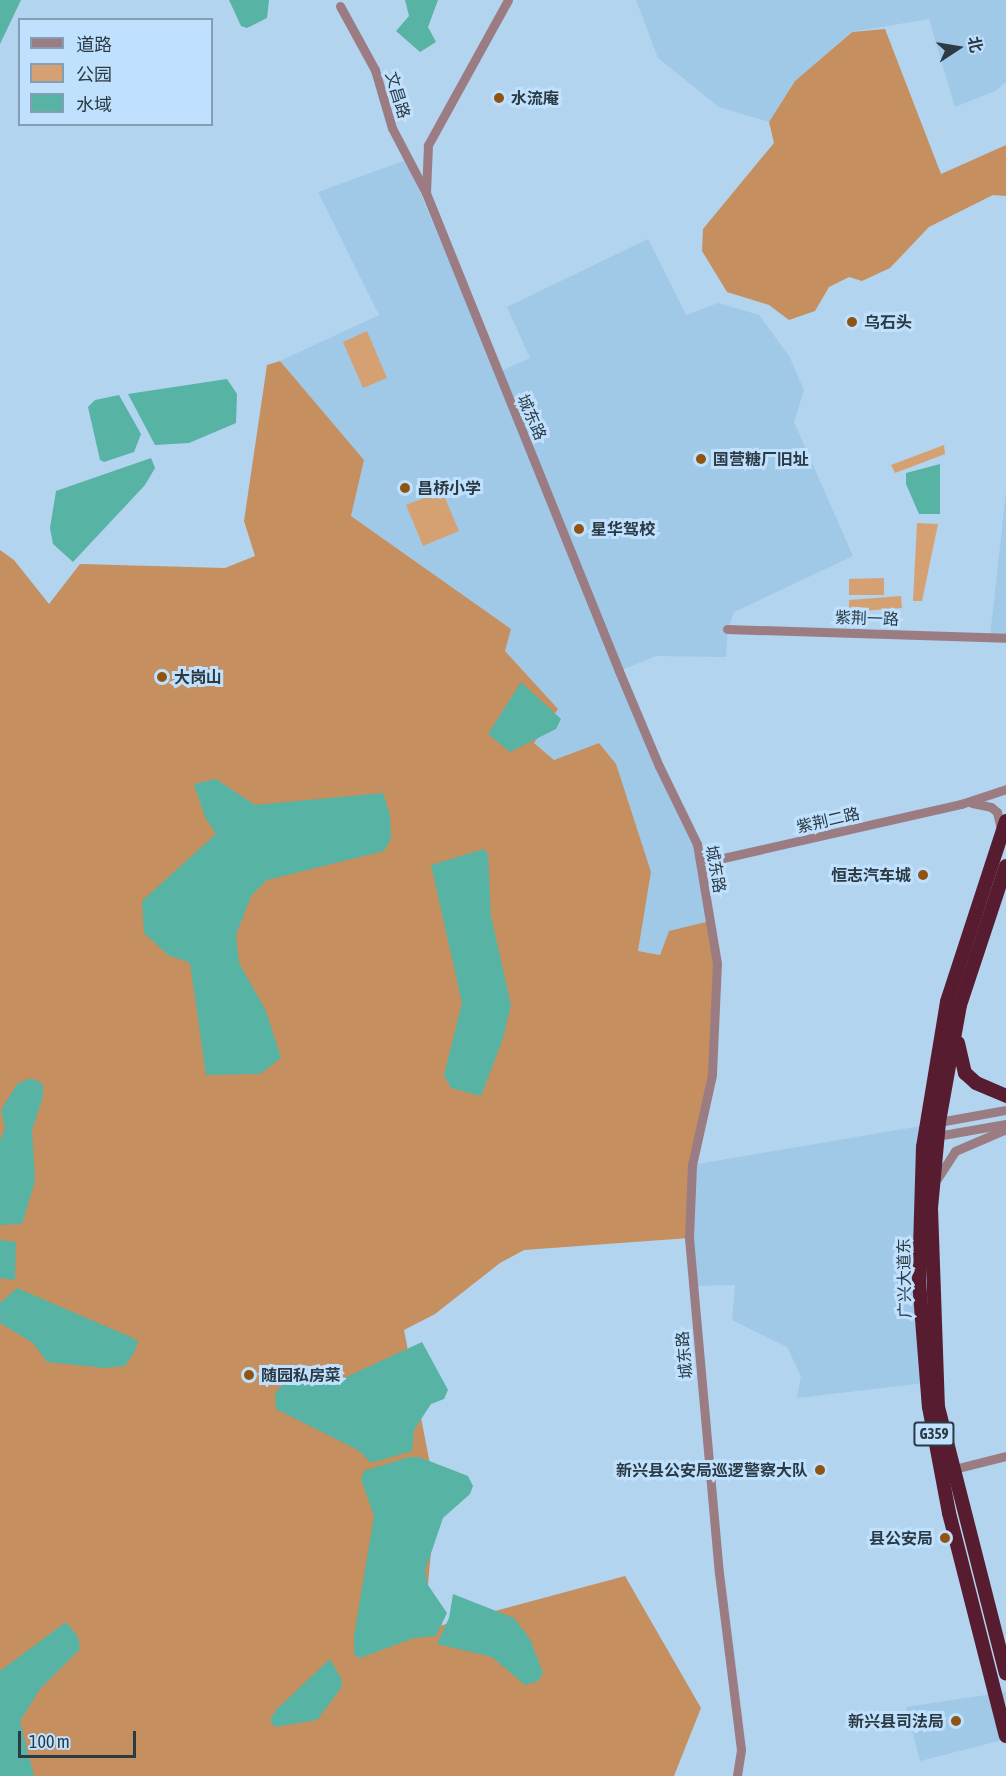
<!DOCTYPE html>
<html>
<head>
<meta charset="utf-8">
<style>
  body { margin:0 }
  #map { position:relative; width:1006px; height:1776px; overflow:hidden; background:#b2d4ef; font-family:"Asap Condensed","Noto Sans SC",sans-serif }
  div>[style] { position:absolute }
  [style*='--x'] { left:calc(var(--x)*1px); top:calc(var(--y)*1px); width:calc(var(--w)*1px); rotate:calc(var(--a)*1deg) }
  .built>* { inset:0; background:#a0c8e7 }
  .green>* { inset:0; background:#d6a172 }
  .forest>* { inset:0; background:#c58f60 }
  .water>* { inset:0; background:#57b3a4 }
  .minor>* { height:9px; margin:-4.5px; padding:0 4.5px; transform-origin:4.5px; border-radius:4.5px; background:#9b7c83 }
  .highway>* { height:14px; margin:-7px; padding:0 7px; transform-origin:7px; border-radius:7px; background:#581c31 }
  .dots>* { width:16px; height:16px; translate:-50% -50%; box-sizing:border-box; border:3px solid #bfe1fd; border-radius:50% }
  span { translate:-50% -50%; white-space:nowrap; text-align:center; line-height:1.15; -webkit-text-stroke:6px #bfe1fd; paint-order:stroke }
  .shield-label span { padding:2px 4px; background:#bfe1fd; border:2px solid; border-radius:4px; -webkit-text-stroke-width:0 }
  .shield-label { font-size:15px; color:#2c3a44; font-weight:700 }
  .street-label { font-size:16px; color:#2c3a44 }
  .poi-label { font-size:16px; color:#2c3a44; font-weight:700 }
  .left { translate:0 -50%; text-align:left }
  .right { translate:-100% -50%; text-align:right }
  .legend { position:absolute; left:18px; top:18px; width:195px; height:108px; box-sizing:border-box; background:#bfe1fd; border:2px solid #849eb3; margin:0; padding:8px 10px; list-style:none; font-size:18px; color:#2c3a44 }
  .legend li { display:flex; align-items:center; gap:12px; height:30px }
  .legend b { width:30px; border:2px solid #849eb3 }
  .north { position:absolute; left:928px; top:18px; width:60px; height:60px; -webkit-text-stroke:4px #bfe1fd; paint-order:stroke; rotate:78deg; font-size:16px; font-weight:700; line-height:24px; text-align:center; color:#2c3a44 }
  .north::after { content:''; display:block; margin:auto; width:21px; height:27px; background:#2c3a44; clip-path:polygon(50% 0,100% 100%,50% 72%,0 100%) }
  .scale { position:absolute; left:18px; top:1731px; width:118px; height:27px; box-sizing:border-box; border:3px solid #2c3a44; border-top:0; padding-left:8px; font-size:18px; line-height:21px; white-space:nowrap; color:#2c3a44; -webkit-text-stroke:4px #bfe1fd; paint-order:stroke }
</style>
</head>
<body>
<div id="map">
  <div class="built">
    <i style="clip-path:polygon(636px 0,1006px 0,1006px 82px,995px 91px,955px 107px,929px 19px,851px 32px,795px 81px,769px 122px,719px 107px,658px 58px)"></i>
    <i style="clip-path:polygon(406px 160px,497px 373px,530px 358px,507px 307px,648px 239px,686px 315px,718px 303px,759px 315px,789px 356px,804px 390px,794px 422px,853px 556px,734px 612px,728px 629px,726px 657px,656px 656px,619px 671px,697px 844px,710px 921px,660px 955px,638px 951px,651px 872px,599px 743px,554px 760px,534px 743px,558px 709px,505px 651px,511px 629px,351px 516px,364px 460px,280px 361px,379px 315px,318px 192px)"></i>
    <i style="clip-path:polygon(1006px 492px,1006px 638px,990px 637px)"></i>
    <i style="clip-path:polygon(927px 1125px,925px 1383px,797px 1398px,801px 1376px,787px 1347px,732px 1320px,735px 1285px,692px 1286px,692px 1165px)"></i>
    <i style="clip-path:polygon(1006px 1692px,1006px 1739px,920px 1761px,906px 1707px)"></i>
  </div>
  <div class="green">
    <i style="clip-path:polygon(367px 331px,387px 378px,363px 388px,343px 342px)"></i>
    <i style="clip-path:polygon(944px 445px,945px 454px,895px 473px,891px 465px)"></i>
    <i style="clip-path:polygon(442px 491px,459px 531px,423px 546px,406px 505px)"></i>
    <i style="clip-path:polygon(917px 523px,938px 524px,922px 601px,913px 601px)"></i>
    <i style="clip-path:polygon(884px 578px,884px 595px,849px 595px,849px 579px)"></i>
    <i style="clip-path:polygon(901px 596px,902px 608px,849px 612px,849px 600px)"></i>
  </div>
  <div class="forest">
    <i style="clip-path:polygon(885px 29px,941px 174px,1006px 145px,1006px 196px,993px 195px,929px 227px,890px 268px,862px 281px,849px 277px,829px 287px,815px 311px,789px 320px,769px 305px,727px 292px,702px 251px,703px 229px,774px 143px,769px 122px,795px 81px,852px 32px)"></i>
    <i style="clip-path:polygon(280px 361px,364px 460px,351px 516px,511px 629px,505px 651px,558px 709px,534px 743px,554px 760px,599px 743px,616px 764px,651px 872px,638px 951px,660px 955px,669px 931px,710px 921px,717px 963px,712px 1075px,692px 1165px,689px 1238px,524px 1250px,500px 1263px,435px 1314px,404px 1330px,436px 1495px,424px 1630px,625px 1576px,701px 1708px,674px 1776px,0 1776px,0 550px,14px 560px,49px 604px,80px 564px,225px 568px,255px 556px,244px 521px,267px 365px)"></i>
  </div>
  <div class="water">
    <i style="clip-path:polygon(0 0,21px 0,0 44px)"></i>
    <i style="clip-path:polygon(229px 0,269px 0,267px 18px,247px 28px,241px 26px)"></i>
    <i style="clip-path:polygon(405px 0,438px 0,428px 27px,436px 42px,420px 52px,396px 31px,409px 16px)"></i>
    <i style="clip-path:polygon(227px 379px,237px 394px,236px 423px,189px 443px,155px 445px,128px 394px)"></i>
    <i style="clip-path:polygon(119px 395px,141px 434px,134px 452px,104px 462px,100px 460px,88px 407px,95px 400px)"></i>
    <i style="clip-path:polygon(151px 458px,155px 468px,145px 485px,73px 562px,53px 544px,50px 528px,56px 491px)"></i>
    <i style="clip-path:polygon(940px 464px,940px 514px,919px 514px,906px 484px,906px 473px)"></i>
    <i style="clip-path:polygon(521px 682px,561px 719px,556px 729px,510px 752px,488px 734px)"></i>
    <i style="clip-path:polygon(216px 779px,255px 805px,383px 793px,390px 815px,391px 839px,384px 851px,267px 880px,251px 896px,236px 935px,239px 963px,266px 1011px,281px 1058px,260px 1074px,206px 1075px,190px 963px,168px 955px,144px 933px,142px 901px,216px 834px,205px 817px,194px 784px)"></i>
    <i style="clip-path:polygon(484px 849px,488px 854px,491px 916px,511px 1005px,503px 1038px,481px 1096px,451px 1088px,444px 1075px,462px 1003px,431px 865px)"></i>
    <i style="clip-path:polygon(31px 1078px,43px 1084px,43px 1096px,32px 1130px,35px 1181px,22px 1224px,0 1225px,0 1141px,5px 1128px,1px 1110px,17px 1084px)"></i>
    <i style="clip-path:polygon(0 1240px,16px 1242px,15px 1280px,0 1278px)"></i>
    <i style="clip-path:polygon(17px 1288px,133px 1338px,138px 1341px,135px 1351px,125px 1366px,105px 1368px,47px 1362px,33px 1343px,0 1323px,0 1303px)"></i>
    <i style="clip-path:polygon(422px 1342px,448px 1390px,444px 1399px,431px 1404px,414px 1430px,412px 1451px,371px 1463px,358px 1450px,276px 1409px,275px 1394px,282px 1385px,296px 1378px,342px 1379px)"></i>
    <i style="clip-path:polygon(409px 1457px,419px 1457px,468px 1476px,473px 1486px,470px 1494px,443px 1518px,425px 1571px,428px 1585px,447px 1613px,436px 1636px,414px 1638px,360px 1658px,354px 1655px,354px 1636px,374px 1516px,361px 1479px,364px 1471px)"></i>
    <i style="clip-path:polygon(453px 1594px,514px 1618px,530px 1639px,543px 1673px,538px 1681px,525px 1685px,492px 1657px,437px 1644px,449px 1618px)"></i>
    <i style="clip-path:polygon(66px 1622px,78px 1637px,80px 1649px,40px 1689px,20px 1721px,34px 1776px,0 1776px,0 1671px)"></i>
    <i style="clip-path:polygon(330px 1659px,342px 1680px,341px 1688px,317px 1720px,275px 1727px,270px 1720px,276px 1710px)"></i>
  </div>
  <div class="minor">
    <i style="--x:508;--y:0;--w:166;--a:118.9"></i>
    <i style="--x:428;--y:145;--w:48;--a:92.4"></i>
    <i style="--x:426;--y:193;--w:515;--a:68.01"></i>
    <i style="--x:619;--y:671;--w:103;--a:67.2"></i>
    <i style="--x:659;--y:766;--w:87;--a:64"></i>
    <i style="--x:697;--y:844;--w:121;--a:80.5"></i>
    <i style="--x:717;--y:963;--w:112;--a:92.6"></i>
    <i style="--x:712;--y:1075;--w:92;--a:102.5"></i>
    <i style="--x:692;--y:1165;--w:73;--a:92.4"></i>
    <i style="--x:689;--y:1238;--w:336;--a:84.9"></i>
    <i style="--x:719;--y:1573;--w:178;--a:82.9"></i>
    <i style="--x:741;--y:1750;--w:26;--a:99"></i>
    <i style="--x:340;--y:6;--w:73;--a:61.3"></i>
    <i style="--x:375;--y:70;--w:60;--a:73.7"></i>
    <i style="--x:392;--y:128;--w:73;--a:62.4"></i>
    <i style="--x:727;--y:629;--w:279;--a:1.8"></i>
    <i style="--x:972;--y:803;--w:19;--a:12"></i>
    <i style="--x:991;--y:807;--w:8;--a:40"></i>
    <i style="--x:997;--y:812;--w:18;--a:77"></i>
    <i style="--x:701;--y:863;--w:267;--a:-12.8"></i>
    <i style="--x:961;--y:804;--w:47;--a:-18.4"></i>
    <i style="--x:939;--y:1122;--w:68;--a:-10.2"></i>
    <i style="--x:937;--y:1136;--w:70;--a:-9.9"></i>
    <i style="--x:937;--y:1179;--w:33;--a:-57"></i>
    <i style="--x:955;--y:1151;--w:56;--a:-23.3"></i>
    <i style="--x:954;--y:1469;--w:54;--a:-14"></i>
  </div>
  <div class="highway">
    <i style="--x:1006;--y:821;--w:190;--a:108.1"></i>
    <i style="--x:947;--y:1002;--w:147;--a:99.4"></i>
    <i style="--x:923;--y:1147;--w:134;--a:91.7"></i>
    <i style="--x:919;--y:1281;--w:126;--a:85.5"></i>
    <i style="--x:929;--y:1407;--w:108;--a:79.3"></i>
    <i style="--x:949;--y:1513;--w:230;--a:75.7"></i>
    <i style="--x:1006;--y:866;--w:146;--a:108.3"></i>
    <i style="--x:960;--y:1005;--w:119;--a:100.2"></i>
    <i style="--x:939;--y:1122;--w:86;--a:95.3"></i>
    <i style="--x:931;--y:1208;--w:199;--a:88"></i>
    <i style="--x:938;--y:1407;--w:275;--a:75.7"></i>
    <i style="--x:958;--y:1043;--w:31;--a:77"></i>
    <i style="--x:965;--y:1073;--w:15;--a:42"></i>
    <i style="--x:976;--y:1083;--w:33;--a:23"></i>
  </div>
  <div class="dots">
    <i style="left:499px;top:98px;background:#8f5412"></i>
    <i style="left:852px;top:322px;background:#8f5412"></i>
    <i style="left:701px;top:459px;background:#8f5412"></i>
    <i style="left:405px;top:488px;background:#8f5412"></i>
    <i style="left:579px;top:529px;background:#8f5412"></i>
    <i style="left:162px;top:677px;background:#8f5412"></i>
    <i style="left:923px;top:875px;background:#8f5412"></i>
    <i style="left:249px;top:1375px;background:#8f5412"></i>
    <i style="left:820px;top:1470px;background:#8f5412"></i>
    <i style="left:945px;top:1538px;background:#8f5412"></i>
    <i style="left:956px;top:1721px;background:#8f5412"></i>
  </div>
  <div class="shield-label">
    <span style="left:934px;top:1434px">G359</span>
  </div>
  <div class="street-label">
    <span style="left:398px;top:95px;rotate:73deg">文昌路</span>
    <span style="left:532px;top:417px;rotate:66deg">城东路</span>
    <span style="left:867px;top:618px;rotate:2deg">紫荆一路</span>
    <span style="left:828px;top:820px;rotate:-13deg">紫荆二路</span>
    <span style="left:716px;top:869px;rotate:80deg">城东路</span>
    <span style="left:904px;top:1278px;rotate:-91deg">广兴大道东</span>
    <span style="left:684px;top:1355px;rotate:-95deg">城东路</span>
  </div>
  <div class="poi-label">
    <span class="left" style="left:511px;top:98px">水流庵</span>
    <span class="left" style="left:864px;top:322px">乌石头</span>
    <span class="left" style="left:713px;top:459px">国营糖厂旧址</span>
    <span class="left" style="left:417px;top:488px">昌桥小学</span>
    <span class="left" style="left:591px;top:529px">星华驾校</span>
    <span class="left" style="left:174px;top:677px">大岗山</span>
    <span class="right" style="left:911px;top:875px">恒志汽车城</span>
    <span class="left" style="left:261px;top:1375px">随园私房菜</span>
    <span class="right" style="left:808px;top:1470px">新兴县公安局巡逻警察大队</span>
    <span class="right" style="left:933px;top:1538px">县公安局</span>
    <span class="right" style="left:944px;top:1721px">新兴县司法局</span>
  </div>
  <ul class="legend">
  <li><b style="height:8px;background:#9b7c83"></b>道路</li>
  <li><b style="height:16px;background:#d6a172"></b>公园</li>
  <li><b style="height:16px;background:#57b3a4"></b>水域</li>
  </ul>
  <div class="north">北</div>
  <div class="scale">100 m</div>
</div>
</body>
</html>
